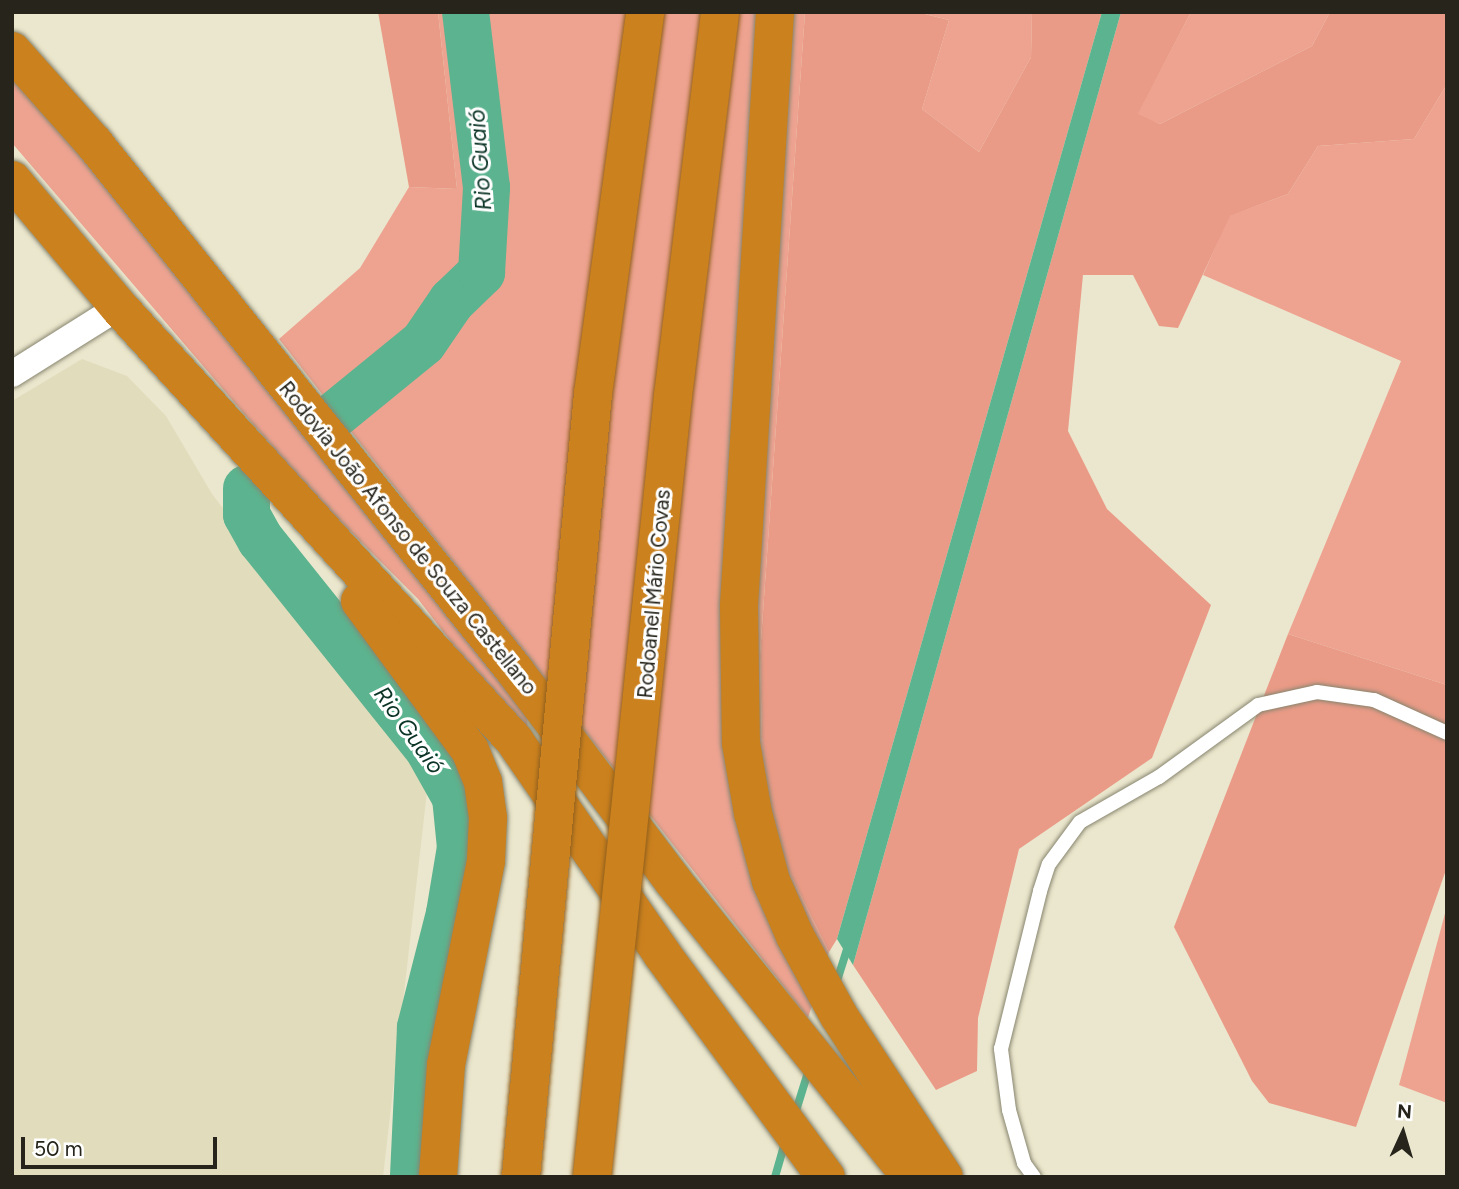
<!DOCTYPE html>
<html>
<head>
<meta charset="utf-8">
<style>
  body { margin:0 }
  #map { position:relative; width:1459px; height:1189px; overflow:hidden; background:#ebe7ce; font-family:Figtree,sans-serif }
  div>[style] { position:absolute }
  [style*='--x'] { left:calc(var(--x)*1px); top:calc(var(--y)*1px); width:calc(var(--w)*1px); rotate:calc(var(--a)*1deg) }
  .built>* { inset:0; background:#e1dcbc }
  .green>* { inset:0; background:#eea391 }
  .forest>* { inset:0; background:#ea9b87 }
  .water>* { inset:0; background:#5cb38f }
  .stream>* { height:8px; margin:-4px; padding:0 4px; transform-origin:4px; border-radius:4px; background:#5cb38f }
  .river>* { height:47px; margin:-23.5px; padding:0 23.5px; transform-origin:23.5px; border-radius:23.5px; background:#5cb38f }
  .roads { filter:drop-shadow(0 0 2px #88856f) drop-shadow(0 0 2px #88856f) }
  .lane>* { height:14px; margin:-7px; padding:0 7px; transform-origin:7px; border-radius:7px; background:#fff }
  .street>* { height:26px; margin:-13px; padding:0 13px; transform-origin:13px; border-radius:13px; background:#fff }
  .highway>* { height:38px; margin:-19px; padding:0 19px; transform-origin:19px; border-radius:19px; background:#cb811e }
  .bridges { filter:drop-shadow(0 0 2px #91601d) drop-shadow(0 0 2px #91601d) }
  .highway-bridge>* { height:38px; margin:-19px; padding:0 19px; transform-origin:19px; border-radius:19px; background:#cb811e }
  span { translate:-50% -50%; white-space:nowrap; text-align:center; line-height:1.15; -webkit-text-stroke:6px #fff; paint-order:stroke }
  .street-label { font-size:21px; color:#26241b }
  .water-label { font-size:23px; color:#0b3425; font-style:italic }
  .frame { position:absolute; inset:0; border:14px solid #26241b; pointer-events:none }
  .north { position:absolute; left:1368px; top:1098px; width:70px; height:70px; -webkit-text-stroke:5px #fff; paint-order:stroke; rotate:4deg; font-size:19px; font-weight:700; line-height:28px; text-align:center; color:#26241b }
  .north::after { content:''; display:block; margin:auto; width:24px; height:32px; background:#26241b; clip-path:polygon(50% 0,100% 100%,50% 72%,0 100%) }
  .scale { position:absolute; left:21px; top:1137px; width:196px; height:32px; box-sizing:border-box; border:4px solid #26241b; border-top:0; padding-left:9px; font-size:21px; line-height:24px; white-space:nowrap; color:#26241b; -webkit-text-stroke:5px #fff; paint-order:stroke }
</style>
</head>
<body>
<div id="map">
  <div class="built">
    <i style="clip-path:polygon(82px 359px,127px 376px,166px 416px,212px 494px,429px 774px,383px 1177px,12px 1177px,12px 401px)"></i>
  </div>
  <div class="green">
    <i style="clip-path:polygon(438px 12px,805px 12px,760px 655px,762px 738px,788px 870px,829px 952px,808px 1018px,279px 339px,360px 268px,409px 187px,457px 189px)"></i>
    <i style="clip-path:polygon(917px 12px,1032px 12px,1031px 57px,979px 152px,922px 109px,949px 20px)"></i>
    <i style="clip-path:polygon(1191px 12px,1330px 12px,1312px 46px,1160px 124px,1137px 115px)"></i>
    <i style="clip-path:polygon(12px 68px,527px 714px,528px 742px,418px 599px,312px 493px,12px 143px)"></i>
    <i style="clip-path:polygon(1447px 84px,1447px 685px,1288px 634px,1401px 361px,1203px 275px,1229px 216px,1288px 194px,1318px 146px,1414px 139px)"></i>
    <i style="clip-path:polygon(1447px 906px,1447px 1103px,1399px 1085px)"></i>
  </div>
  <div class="forest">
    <i style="clip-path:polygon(378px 12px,438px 12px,457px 189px,409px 187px)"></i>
    <i style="clip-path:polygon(805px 12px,917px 12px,949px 20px,922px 109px,979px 152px,1031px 57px,1032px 12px,1102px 12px,837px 939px,829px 952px,788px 870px,770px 803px,762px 738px,760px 655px)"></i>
    <i style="clip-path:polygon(1121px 12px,1191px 12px,1138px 114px,1160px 124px,1312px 46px,1330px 12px,1447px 12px,1447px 84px,1414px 139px,1318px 146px,1288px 194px,1230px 216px,1178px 328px,1159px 326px,1133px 275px,1083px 275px,1068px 431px,1107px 509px,1211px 605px,1152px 758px,1019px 849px,978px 1018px,977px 1071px,936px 1090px,853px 965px)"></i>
    <i style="clip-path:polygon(1288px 634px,1447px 685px,1447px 867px,1356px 1127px,1269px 1103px,1252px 1081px,1174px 927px)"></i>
  </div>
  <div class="water">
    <i style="clip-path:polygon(1102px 12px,1121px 12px,853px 965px,837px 939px)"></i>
  </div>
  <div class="stream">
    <i style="--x:836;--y:984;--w:43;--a:-72.4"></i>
    <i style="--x:795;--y:1114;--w:47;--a:-72.7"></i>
    <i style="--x:775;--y:1177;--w:35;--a:-74"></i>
  </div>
  <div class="river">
    <i style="--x:336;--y:413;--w:112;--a:-39.2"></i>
    <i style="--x:423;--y:342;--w:50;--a:-55.7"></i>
    <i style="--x:451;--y:301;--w:42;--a:-44"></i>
    <i style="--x:481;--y:272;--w:85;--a:-86.6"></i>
    <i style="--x:486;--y:187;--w:176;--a:-96.8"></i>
    <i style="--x:246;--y:488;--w:26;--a:90"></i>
    <i style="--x:246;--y:514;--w:29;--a:61"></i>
    <i style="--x:260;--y:539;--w:269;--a:51.3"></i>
    <i style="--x:428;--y:749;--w:55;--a:60.6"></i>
    <i style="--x:455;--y:797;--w:50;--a:84.3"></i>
    <i style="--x:460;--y:847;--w:67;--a:99.5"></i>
    <i style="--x:449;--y:913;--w:118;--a:104.3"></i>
    <i style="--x:420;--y:1027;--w:150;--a:92.7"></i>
  </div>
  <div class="roads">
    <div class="lane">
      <i style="--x:1034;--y:1177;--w:17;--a:-126"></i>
      <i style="--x:1024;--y:1163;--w:55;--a:-105.8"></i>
      <i style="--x:1009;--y:1110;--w:62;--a:-97.5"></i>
      <i style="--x:1001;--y:1049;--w:163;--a:-76.1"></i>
      <i style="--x:1040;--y:891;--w:28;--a:-72"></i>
      <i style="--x:1049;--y:864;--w:52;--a:-53.6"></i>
      <i style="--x:1080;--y:822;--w:91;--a:-29.7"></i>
      <i style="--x:1159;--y:777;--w:122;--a:-36"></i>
      <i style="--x:1258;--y:705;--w:60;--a:-12.4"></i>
      <i style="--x:1317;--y:692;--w:58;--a:8"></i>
      <i style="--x:1374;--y:700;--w:80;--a:24.3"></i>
    </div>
    <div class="street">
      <i style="--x:12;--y:374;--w:126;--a:-32.1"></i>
    </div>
    <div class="highway">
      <i style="--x:775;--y:12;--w:595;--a:93.47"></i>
      <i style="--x:739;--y:606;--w:137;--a:89.2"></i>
      <i style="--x:741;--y:743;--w:71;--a:80.3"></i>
      <i style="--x:753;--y:813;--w:70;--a:75.2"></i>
      <i style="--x:771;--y:881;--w:60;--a:66.4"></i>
      <i style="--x:795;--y:936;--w:91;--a:61.2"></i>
      <i style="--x:839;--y:1016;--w:192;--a:56.9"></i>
      <i style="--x:12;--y:51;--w:123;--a:48.3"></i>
      <i style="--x:94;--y:143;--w:675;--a:51.43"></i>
      <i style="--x:515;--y:671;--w:263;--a:53"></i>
      <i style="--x:673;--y:881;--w:380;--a:51.2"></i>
      <i style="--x:12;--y:180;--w:166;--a:49.9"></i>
      <i style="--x:119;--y:307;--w:586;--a:47.63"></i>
      <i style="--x:514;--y:740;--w:260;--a:55.3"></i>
      <i style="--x:662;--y:954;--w:277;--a:53.7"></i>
      <i style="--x:360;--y:601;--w:185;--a:53.6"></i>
      <i style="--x:470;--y:750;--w:35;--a:68"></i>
      <i style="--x:483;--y:782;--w:36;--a:82"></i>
      <i style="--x:488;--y:818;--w:43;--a:92.7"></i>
      <i style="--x:486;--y:861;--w:208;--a:101.1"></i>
      <i style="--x:446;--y:1065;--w:112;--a:94.1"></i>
    </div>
  </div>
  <div class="bridges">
    <div class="highway-bridge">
      <i style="--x:521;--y:1177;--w:786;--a:-84.75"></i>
      <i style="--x:593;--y:394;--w:386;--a:-82.2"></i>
      <i style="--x:592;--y:1177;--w:785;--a:-84.08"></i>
      <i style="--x:673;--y:396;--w:387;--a:-83"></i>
    </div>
  </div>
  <div class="street-label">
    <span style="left:408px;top:538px;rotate:51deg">Rodovia João Afonso de Souza Castellano</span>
    <span style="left:654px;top:594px;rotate:-85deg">Rodoanel Mário Covas</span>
  </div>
  <div class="water-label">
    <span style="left:480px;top:160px;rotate:-94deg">Rio Guaió</span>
    <span style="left:409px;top:730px;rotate:54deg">Rio Guaió</span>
  </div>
  <div class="frame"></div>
  <div class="north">N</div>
  <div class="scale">50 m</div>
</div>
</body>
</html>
